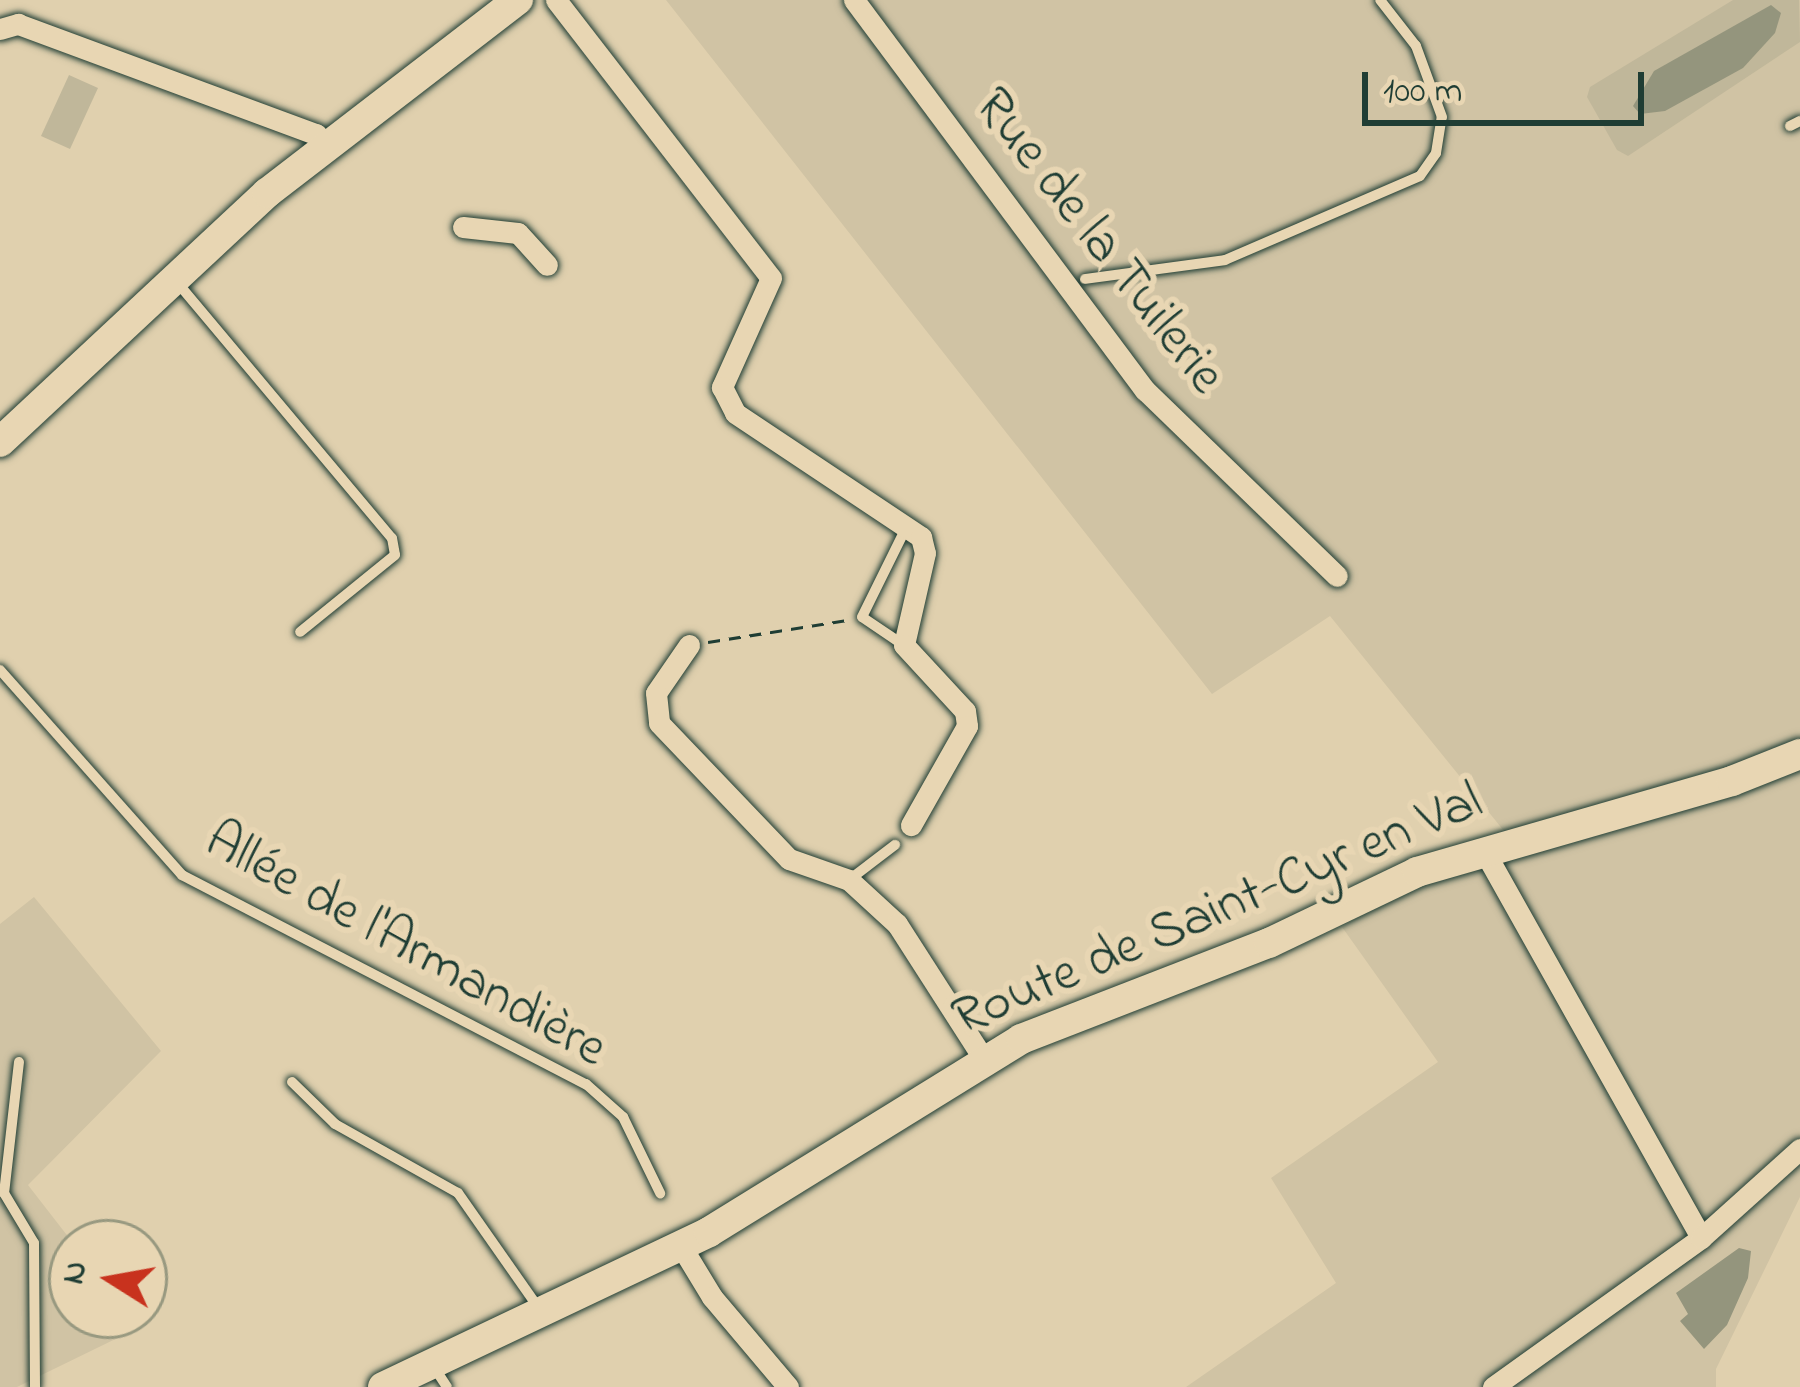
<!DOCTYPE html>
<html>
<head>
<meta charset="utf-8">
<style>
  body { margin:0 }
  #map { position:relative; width:1800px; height:1387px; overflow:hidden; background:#e0d0ae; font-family:"Indie Flower",sans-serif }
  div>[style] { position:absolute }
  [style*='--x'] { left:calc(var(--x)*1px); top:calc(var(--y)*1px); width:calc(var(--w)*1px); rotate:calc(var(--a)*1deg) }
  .built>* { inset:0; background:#d0c3a4 }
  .green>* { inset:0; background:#c0b79a }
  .water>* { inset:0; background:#94957d }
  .path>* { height:3px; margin-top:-1.5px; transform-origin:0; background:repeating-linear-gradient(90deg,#1f3d34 0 12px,transparent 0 21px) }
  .roads { filter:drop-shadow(0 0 3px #1f3d34) drop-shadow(0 0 3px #1f3d34) }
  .lane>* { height:10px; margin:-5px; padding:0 5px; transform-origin:5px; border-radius:5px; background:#e8d6b3 }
  .street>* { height:21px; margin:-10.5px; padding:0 10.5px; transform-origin:10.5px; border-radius:10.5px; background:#e8d6b3 }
  .secondary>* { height:30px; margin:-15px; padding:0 15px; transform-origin:15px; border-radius:15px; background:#e8d6b3 }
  span { translate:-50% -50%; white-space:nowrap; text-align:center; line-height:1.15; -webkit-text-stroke:12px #e8d6b3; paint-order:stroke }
  .street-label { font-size:54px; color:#1f3d34 }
  .north { position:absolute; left:48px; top:1219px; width:120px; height:120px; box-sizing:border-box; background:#e8d6b3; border:3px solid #989980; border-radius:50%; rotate:281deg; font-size:33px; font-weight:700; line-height:48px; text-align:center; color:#1f3d34 }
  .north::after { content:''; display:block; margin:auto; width:42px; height:54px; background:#c8321e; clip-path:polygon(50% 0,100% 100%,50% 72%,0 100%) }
  .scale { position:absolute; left:1362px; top:72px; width:282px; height:54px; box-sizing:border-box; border:6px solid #1f3d34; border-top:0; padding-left:15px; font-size:36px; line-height:42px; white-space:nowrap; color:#1f3d34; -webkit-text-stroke:9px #e8d6b3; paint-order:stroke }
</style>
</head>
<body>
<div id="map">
  <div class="built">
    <i style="clip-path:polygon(666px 0,1800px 0,1800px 1197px,1716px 1369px,1716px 1387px,1186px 1387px,1336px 1283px,1271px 1178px,1438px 1062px,1342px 927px,1504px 831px,1330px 616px,1212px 694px)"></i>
    <i style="clip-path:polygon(34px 897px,161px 1051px,28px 1185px,73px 1243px,72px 1315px,129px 1315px,138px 1328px,17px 1387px,0 1387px,0 924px)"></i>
  </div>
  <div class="green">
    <i style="clip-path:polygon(1733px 0,1799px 0,1800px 42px,1628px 156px,1617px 150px,1587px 97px,1590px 87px)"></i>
    <i style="clip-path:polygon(69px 75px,98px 88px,70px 149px,41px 136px)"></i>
  </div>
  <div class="water">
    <i style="clip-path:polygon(1771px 5px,1781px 13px,1775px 33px,1743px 68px,1665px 111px,1640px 114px,1633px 106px,1654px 71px)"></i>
    <i style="clip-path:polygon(1739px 1248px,1751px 1251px,1748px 1278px,1727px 1325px,1704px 1349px,1680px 1321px,1688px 1314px,1676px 1293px)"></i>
  </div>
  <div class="path">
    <i style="--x:708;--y:642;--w:141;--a:-9"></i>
  </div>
  <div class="roads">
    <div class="lane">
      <i style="--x:1790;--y:126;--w:11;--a:-27"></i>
      <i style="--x:1085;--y:279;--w:141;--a:-7.7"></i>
      <i style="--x:1225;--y:260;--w:212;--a:-23.3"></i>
      <i style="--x:1420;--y:176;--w:28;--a:-55"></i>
      <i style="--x:1436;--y:153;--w:36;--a:-81"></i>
      <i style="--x:1442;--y:117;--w:76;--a:-110.1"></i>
      <i style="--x:1416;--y:46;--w:58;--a:-128"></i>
      <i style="--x:176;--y:281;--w:336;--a:50"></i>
      <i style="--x:392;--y:538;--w:17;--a:80"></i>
      <i style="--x:395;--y:555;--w:122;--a:141"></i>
      <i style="--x:902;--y:644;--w:48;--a:-146"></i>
      <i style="--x:862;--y:617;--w:102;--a:-63.7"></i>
      <i style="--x:0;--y:670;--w:274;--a:48.4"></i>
      <i style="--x:182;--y:875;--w:455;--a:27.4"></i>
      <i style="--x:586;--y:1084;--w:50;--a:41.7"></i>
      <i style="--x:623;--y:1117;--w:85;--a:64"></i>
      <i style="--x:849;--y:880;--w:58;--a:-37.3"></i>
      <i style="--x:19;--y:1062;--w:132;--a:96.5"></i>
      <i style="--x:4;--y:1193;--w:58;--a:59"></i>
      <i style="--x:34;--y:1243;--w:144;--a:89.6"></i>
      <i style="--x:292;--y:1082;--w:60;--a:44.3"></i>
      <i style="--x:335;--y:1124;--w:141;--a:29.3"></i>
      <i style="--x:458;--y:1193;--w:143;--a:55"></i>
      <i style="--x:432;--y:1364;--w:27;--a:57"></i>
    </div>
    <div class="street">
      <i style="--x:556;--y:0;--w:351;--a:52.3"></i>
      <i style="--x:771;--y:278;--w:120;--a:114.2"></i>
      <i style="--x:722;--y:387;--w:29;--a:63"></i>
      <i style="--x:735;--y:413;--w:224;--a:33.7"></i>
      <i style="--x:921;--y:537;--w:16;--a:76"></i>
      <i style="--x:925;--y:553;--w:94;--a:102.9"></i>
      <i style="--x:904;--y:645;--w:90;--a:47.3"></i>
      <i style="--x:965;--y:711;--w:15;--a:82"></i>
      <i style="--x:967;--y:726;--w:114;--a:119.5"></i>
      <i style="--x:854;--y:0;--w:487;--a:53.3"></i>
      <i style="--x:1145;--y:390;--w:267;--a:44.1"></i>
      <i style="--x:0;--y:29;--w:19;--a:-16"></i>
      <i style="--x:18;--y:24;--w:318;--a:20.3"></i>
      <i style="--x:316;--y:134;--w:18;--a:47"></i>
      <i style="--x:463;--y:227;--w:55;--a:6.2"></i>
      <i style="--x:518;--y:233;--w:43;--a:47.8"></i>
      <i style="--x:689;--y:645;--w:58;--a:124.5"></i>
      <i style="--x:656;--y:693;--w:30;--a:84"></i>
      <i style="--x:659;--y:723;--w:188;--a:46.3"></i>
      <i style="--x:789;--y:859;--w:64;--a:19.3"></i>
      <i style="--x:849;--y:880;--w:65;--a:42.5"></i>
      <i style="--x:897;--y:924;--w:159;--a:57.3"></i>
      <i style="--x:1483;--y:849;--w:446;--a:60.7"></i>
      <i style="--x:681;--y:1246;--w:60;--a:58.7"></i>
      <i style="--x:712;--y:1297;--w:118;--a:49.8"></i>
      <i style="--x:1493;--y:1387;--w:256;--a:-35.6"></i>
      <i style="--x:1701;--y:1238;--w:133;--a:-42"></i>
    </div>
    <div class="secondary">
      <i style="--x:0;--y:442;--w:365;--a:-43"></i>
      <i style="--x:267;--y:193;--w:317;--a:-37.6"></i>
      <i style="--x:383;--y:1387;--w:361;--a:-25.4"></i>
      <i style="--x:709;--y:1232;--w:367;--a:-31.7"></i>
      <i style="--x:1021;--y:1039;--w:266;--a:-21.2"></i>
      <i style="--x:1269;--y:943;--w:164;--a:-25.6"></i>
      <i style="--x:1417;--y:872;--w:328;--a:-16.1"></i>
      <i style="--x:1732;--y:781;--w:73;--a:-21.7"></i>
    </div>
  </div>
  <div class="street-label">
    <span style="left:1098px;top:242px;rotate:52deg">Rue de la Tuilerie</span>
    <span style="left:1218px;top:911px;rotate:-23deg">Route de Saint-Cyr en Val</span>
    <span style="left:405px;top:946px;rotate:29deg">Allée de l'Armandière</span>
  </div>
  <div class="north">N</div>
  <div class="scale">100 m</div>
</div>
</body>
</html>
